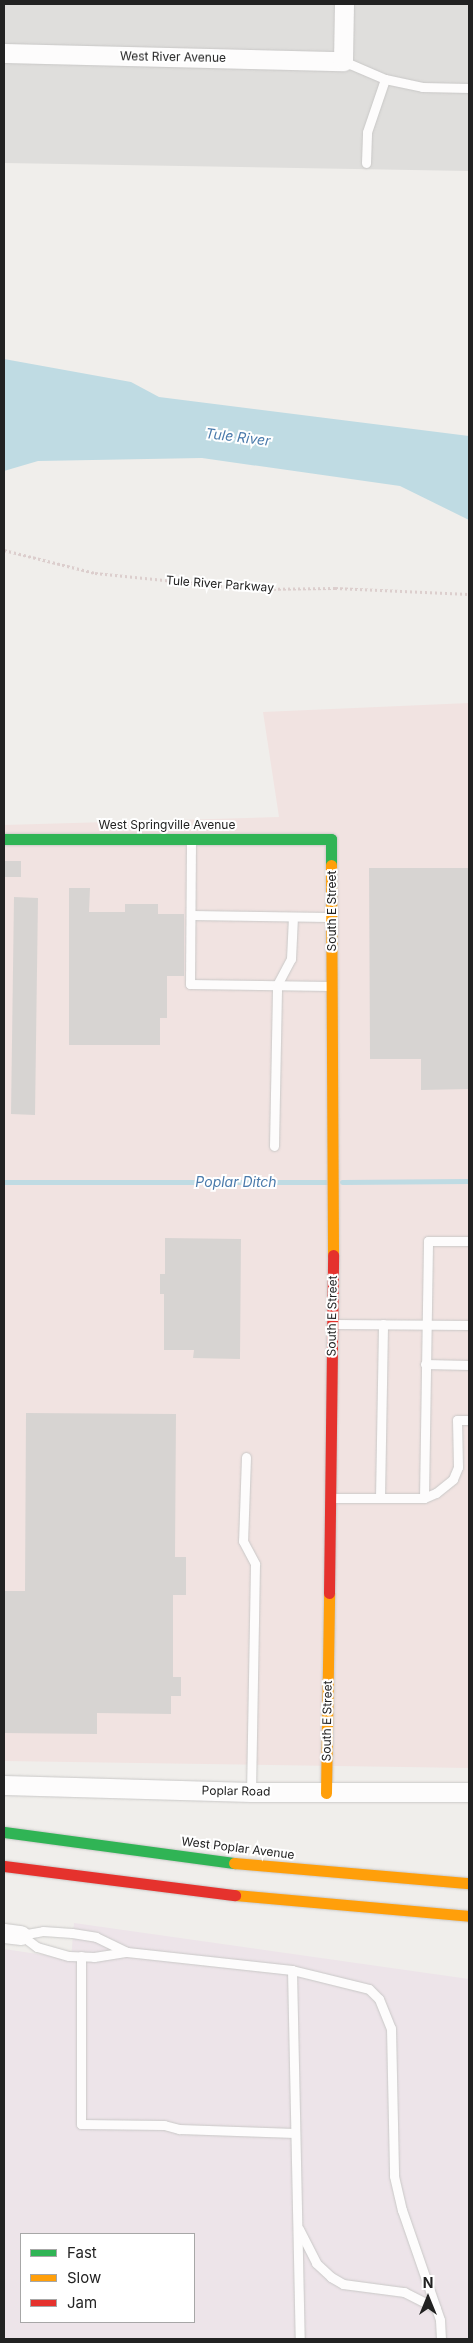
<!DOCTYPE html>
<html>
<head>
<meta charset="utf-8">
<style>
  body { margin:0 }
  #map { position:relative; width:473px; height:2343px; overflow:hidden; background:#f0eeeb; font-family:Inter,sans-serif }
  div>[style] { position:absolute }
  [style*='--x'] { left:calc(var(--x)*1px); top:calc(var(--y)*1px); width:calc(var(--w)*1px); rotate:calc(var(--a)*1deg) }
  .residential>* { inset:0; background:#dfdedc }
  .commercial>* { inset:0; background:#f1e3e1 }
  .industrial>* { inset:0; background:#ede4e9 }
  .water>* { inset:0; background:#bfdbe3 }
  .stream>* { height:5px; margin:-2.5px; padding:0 2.5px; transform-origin:2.5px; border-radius:2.5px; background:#bfdbe3 }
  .building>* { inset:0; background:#d7d4d2 }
  .path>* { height:3px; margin-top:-1.5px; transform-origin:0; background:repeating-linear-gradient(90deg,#dccecd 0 2.5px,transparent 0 5px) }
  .roads { filter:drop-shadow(0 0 1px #c9c8c7) drop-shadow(0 0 1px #c9c8c7) }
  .lane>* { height:9px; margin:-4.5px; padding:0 4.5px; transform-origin:4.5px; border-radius:4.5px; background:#fdfcfc }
  .street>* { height:19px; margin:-9.5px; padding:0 9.5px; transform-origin:9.5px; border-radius:9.5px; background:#fdfcfc }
  .fast>* { height:11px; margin:-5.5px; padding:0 5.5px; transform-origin:5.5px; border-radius:5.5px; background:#30b455 }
  .slow>* { height:11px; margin:-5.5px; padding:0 5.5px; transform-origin:5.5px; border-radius:5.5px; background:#ff9f0a }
  .jam>* { height:11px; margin:-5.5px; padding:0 5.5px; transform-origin:5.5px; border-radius:5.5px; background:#e5322d }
  span { translate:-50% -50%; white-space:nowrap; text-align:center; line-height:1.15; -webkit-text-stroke:4px #fff; paint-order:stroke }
  .street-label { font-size:12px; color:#222 }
  .water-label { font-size:14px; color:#4a7aab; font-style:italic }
  .frame { position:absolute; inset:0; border:5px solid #222; pointer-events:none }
  .legend { position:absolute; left:20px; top:2233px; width:175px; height:90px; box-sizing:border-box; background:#fff; border:1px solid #a7a7a7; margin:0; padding:6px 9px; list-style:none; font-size:15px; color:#222 }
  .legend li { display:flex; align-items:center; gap:10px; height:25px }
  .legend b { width:25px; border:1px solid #a7a7a7 }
  .north { position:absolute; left:403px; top:2273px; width:50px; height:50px; -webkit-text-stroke:4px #fff; paint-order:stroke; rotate:0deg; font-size:14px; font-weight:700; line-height:20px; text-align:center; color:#222 }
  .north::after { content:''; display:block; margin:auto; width:18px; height:22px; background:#222; clip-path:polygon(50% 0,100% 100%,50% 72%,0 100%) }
</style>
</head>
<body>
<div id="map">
  <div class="residential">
    <i style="clip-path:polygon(4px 4px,469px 4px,469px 171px,4px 163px)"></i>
  </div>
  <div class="commercial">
    <i style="clip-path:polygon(469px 703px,469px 1768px,4px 1761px,4px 825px,279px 817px,263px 712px)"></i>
  </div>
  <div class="industrial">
    <i style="clip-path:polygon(evenodd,74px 1923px,469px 1979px,469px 2339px,4px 2339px,4px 1949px,71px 1959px,74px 1923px,21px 2234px,194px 2234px,194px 2322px,21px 2322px,21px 2234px)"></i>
  </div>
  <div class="water">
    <i style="clip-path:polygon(4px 359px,131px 382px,159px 397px,469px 436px,469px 520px,400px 486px,202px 458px,38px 461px,4px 471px)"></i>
  </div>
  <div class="stream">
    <i style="--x:4;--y:1182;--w:322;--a:0"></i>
    <i style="--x:342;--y:1182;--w:127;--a:-0.5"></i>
  </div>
  <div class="building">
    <i style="clip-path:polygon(4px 861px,21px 861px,21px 877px,4px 877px)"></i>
    <i style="clip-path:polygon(369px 868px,469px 868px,469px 1089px,421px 1090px,421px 1059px,370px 1059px)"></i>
    <i style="clip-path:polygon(69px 888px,90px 888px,89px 912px,125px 912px,125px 904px,158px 904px,158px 914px,184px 914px,184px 976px,167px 976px,167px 1018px,160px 1018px,160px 1045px,69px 1045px)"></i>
    <i style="clip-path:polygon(14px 897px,38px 898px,35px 1115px,11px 1114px)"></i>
    <i style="clip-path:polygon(165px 1238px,241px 1239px,240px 1359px,193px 1358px,194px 1350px,164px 1350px,164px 1294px,160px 1294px,160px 1274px,165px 1274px)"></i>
    <i style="clip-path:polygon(26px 1413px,176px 1414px,175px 1557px,186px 1557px,186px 1595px,173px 1595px,173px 1677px,181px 1677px,181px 1696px,171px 1696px,171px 1714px,97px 1713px,97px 1734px,4px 1733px,4px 1591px,25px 1591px)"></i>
  </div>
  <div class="path">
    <i style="--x:4;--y:550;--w:94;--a:14.2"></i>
    <i style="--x:95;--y:573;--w:159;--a:5.8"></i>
    <i style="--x:253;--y:589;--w:82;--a:-0.7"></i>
    <i style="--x:335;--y:588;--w:134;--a:2.6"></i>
  </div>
  <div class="roads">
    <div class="lane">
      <i style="--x:343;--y:61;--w:46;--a:23.2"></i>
      <i style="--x:385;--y:79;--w:38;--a:12"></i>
      <i style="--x:422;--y:87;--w:47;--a:1.2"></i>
      <i style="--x:366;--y:163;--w:31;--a:-88"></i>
      <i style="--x:367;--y:132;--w:56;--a:-71.2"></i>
      <i style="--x:191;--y:841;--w:143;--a:90.4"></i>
      <i style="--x:190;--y:984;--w:140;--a:0.8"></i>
      <i style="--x:191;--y:915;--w:137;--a:0.8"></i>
      <i style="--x:274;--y:1146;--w:161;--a:-88.9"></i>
      <i style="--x:277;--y:985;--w:30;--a:-62"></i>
      <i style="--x:291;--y:959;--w:42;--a:-87.3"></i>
      <i style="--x:335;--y:1324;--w:134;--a:0.4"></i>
      <i style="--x:425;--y:1364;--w:44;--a:1.3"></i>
      <i style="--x:246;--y:1457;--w:84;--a:92"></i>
      <i style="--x:243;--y:1541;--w:26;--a:62"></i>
      <i style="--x:255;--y:1564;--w:228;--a:91"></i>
      <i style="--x:332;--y:1498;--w:92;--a:0"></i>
      <i style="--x:424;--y:1498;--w:13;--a:-23"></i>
      <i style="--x:436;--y:1493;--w:22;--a:-39"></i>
      <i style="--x:453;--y:1479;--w:13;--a:-67"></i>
      <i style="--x:458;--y:1467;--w:47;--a:-91.2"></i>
      <i style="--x:457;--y:1420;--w:12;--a:0"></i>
      <i style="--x:380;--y:1498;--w:174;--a:-89"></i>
      <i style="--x:424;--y:1498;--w:257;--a:-89.1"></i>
      <i style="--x:428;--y:1241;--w:41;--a:0"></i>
      <i style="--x:21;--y:1935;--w:20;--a:37"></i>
      <i style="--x:37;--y:1947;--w:33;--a:16"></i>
      <i style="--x:69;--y:1956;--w:25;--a:2"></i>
      <i style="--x:94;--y:1957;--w:33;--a:-9"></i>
      <i style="--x:127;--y:1952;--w:166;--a:6.2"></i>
      <i style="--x:292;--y:1970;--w:79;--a:13.9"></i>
      <i style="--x:369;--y:1989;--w:14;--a:45"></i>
      <i style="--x:379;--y:1999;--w:31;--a:68"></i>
      <i style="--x:391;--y:2028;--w:148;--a:88.8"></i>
      <i style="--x:394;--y:2176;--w:35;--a:77"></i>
      <i style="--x:402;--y:2210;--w:116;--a:70.9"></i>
      <i style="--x:440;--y:2320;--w:19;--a:87"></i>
      <i style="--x:21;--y:1935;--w:22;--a:-10"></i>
      <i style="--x:43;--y:1931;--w:29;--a:4"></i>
      <i style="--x:72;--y:1933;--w:24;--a:9"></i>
      <i style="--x:96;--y:1937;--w:34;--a:26"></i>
      <i style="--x:81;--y:1956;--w:168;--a:90"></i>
      <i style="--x:81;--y:2124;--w:83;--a:0.7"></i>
      <i style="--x:164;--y:2125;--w:16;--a:15"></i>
      <i style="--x:179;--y:2129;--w:116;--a:2"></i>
      <i style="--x:292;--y:1970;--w:369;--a:88.8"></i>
      <i style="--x:299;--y:2229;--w:38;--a:63"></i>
      <i style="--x:316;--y:2263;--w:21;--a:43"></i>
      <i style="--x:331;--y:2277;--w:14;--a:30"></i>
      <i style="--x:343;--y:2284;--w:62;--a:7.5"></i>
      <i style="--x:404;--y:2292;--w:36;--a:27"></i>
    </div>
    <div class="street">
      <i style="--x:4;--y:53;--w:339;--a:1.4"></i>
      <i style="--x:343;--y:61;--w:57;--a:-89"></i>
      <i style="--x:4;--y:1785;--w:247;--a:1.6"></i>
      <i style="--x:251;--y:1792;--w:218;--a:0"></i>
      <i style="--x:4;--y:1933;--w:17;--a:7"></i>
    </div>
    <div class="fast">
      <i style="--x:4;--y:839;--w:327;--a:0"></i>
      <i style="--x:331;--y:839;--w:26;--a:90"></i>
      <i style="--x:4;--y:1832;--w:232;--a:7.7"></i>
    </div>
    <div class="slow">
      <i style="--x:331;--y:865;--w:390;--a:89.7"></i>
      <i style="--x:326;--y:1793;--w:200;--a:-89.1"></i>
      <i style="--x:234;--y:1863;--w:236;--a:4.9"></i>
      <i style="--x:235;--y:1895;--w:235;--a:5.1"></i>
    </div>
    <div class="jam">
      <i style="--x:329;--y:1593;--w:338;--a:-89.3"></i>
      <i style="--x:4;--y:1866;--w:233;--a:7.2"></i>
    </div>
  </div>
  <div class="street-label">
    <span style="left:173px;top:57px;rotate:1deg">West River Avenue</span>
    <span style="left:220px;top:584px;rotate:4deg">Tule River Parkway</span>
    <span style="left:167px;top:825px">West Springville Avenue</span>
    <span style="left:332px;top:911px;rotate:-90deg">South E Street</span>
    <span style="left:332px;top:1316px;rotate:-89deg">South E Street</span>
    <span style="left:327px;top:1721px;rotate:-89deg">South E Street</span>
    <span style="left:236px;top:1791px;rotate:1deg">Poplar Road</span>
    <span style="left:238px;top:1848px;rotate:7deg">West Poplar Avenue</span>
  </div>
  <div class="water-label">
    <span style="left:238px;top:437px;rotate:7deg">Tule River</span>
    <span style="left:236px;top:1182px">Poplar Ditch</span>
  </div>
  <div class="frame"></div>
  <ul class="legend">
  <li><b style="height:6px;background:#30b455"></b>Fast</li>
  <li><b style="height:6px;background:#ff9f0a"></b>Slow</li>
  <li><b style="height:6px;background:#e5322d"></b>Jam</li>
  </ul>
  <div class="north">N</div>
</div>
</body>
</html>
